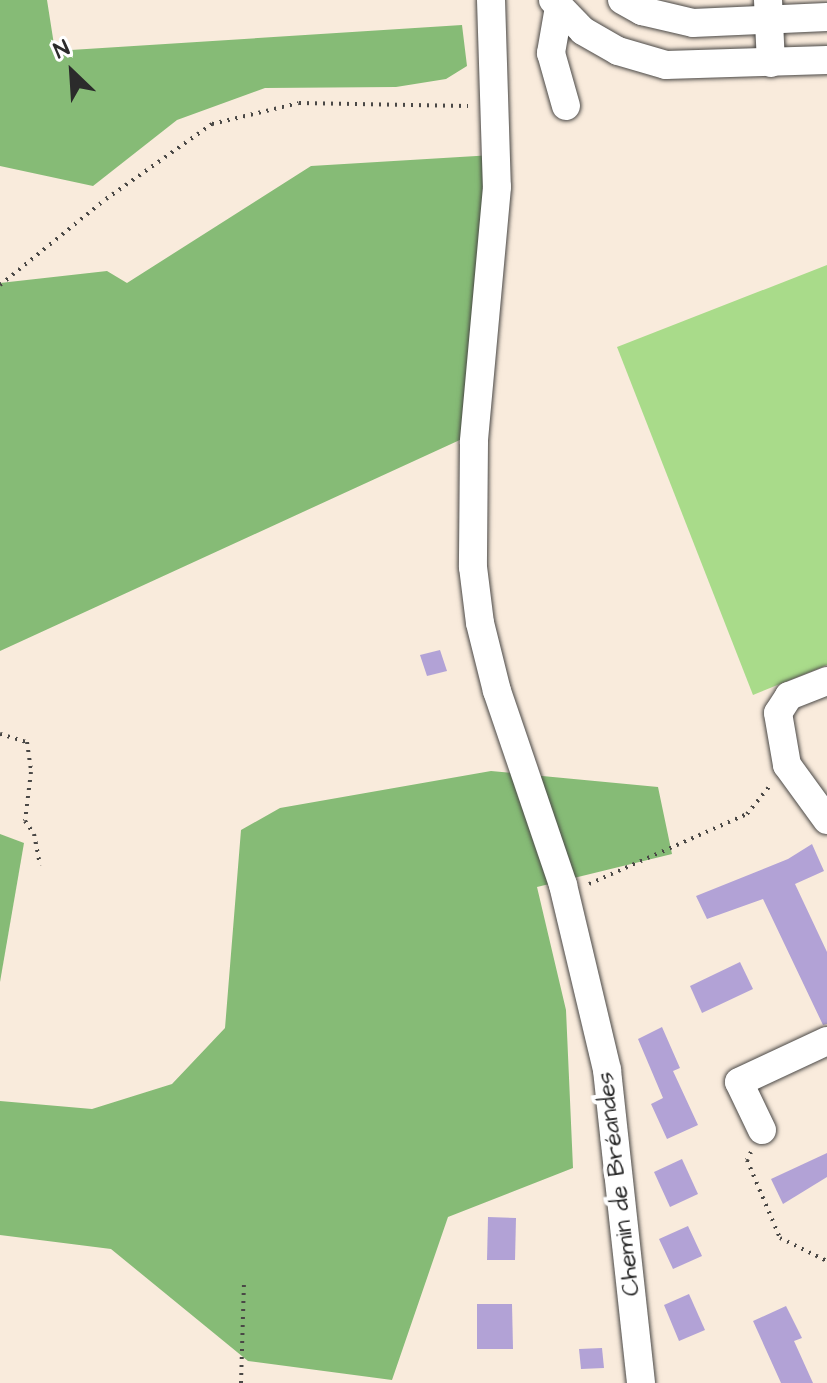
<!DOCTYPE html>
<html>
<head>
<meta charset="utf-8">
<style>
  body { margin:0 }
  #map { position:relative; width:827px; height:1383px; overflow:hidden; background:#f9ebdc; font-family:"Architects Daughter",sans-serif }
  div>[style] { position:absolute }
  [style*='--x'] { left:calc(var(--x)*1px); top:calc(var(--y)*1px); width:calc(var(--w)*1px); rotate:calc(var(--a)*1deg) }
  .green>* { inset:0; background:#a9db8a }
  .forest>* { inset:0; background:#86bb76 }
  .building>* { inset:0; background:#b2a2d6 }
  .path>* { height:4px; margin-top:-2px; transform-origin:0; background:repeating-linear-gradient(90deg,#4a4846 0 2px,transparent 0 8px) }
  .roads { filter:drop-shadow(0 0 2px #4a4846) drop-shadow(0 0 2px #4a4846) }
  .minor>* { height:28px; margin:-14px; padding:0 14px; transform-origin:14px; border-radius:14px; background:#fff }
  span { translate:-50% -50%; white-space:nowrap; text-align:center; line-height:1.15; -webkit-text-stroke:8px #fff; paint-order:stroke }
  .street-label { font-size:24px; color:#2b2b2b }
  .north { position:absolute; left:32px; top:32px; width:80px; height:80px; -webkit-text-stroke:6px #fff; paint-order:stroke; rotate:335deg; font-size:22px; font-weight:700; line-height:32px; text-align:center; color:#2b2b2b }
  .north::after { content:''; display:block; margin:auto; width:28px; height:36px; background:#2b2b2b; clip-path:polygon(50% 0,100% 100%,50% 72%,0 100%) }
</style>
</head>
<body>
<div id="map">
  <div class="green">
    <i style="clip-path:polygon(827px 265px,827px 665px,753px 695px,617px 347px)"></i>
  </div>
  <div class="forest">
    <i style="clip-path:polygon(0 0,47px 0,55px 51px,462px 25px,467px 66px,446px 79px,396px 87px,265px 88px,177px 120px,93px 186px,0 166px)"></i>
    <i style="clip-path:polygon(493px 155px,462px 439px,0 651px,0 283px,107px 271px,127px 283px,311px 166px)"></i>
    <i style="clip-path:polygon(491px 771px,658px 787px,672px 854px,537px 887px,566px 1010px,573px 1168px,448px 1217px,392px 1380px,248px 1361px,111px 1249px,0 1235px,0 1101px,92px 1109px,172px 1084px,225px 1028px,241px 830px,280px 808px)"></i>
    <i style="clip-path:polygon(0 834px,24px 843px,0 982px)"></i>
  </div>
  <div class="building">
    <i style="clip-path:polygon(440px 650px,447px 671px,427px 676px,420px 655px)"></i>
    <i style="clip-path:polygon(812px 844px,824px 871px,795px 884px,827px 952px,827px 1024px,823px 1025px,763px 899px,707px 919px,696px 896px,788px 859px)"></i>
    <i style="clip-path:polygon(740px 962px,753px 989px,702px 1013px,690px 986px)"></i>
    <i style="clip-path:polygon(662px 1027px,680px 1068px,673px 1071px,698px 1125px,667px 1139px,651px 1104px,663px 1098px,638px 1039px)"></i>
    <i style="clip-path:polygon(827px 1153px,827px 1177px,783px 1204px,771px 1179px)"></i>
    <i style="clip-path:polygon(682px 1159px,698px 1194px,670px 1207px,654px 1172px)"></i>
    <i style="clip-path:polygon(488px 1217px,516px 1218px,515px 1260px,487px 1260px)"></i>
    <i style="clip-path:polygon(688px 1226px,702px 1256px,673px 1269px,659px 1239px)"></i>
    <i style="clip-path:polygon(689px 1294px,705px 1330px,679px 1341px,664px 1305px)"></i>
    <i style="clip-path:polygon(477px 1304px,512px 1304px,513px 1349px,477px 1349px)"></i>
    <i style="clip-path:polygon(786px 1306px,802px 1338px,794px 1341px,813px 1383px,781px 1383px,753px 1321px)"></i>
    <i style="clip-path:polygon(602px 1348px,604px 1368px,581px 1369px,579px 1349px)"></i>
  </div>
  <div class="path">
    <i style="--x:0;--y:285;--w:136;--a:-39.1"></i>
    <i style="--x:106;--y:199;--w:130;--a:-35.3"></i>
    <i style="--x:212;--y:124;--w:89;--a:-13.6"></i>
    <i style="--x:299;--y:103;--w:169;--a:1"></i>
    <i style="--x:0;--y:734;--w:28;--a:17"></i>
    <i style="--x:27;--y:742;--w:30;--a:82"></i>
    <i style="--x:31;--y:772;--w:49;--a:97"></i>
    <i style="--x:25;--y:821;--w:16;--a:55"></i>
    <i style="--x:34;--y:834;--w:32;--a:79"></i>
    <i style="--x:589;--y:884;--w:173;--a:-23.9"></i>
    <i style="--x:747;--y:814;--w:38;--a:-51"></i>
    <i style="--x:751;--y:1152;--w:9;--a:117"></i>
    <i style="--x:747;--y:1160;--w:85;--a:67.1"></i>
    <i style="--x:780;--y:1238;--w:52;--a:26.1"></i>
    <i style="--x:241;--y:1383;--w:101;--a:-88.3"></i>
  </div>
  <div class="roads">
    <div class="minor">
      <i style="--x:491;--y:0;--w:187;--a:88.2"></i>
      <i style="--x:497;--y:187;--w:256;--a:95.2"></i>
      <i style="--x:474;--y:442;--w:125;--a:90.5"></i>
      <i style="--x:473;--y:567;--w:56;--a:82.9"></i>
      <i style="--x:480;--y:623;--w:70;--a:76"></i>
      <i style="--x:497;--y:691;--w:205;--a:71.2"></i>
      <i style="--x:563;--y:885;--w:190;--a:76.6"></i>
      <i style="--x:607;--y:1070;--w:315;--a:83.8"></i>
      <i style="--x:553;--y:0;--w:43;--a:45.9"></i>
      <i style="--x:583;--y:31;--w:40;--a:29.7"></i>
      <i style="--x:618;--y:51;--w:50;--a:16.3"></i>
      <i style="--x:666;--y:65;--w:161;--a:-1.8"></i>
      <i style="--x:622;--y:0;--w:23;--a:29"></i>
      <i style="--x:642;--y:11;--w:52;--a:13.2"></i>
      <i style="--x:693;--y:23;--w:134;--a:-2.6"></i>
      <i style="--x:768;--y:0;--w:63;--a:87.3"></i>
      <i style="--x:559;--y:7;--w:47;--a:99.9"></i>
      <i style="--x:551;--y:53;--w:55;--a:74.2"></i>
      <i style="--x:827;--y:681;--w:41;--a:158.5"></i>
      <i style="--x:789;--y:696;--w:20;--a:123"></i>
      <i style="--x:778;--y:713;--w:53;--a:80.2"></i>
      <i style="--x:787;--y:765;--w:68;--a:54"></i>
      <i style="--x:762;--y:1130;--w:53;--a:-115.6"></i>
      <i style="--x:739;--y:1082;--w:97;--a:-25"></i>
    </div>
  </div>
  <div class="street-label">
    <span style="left:619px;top:1184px;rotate:-97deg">Chemin de Bréandes</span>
  </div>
  <div class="north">N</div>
</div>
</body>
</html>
